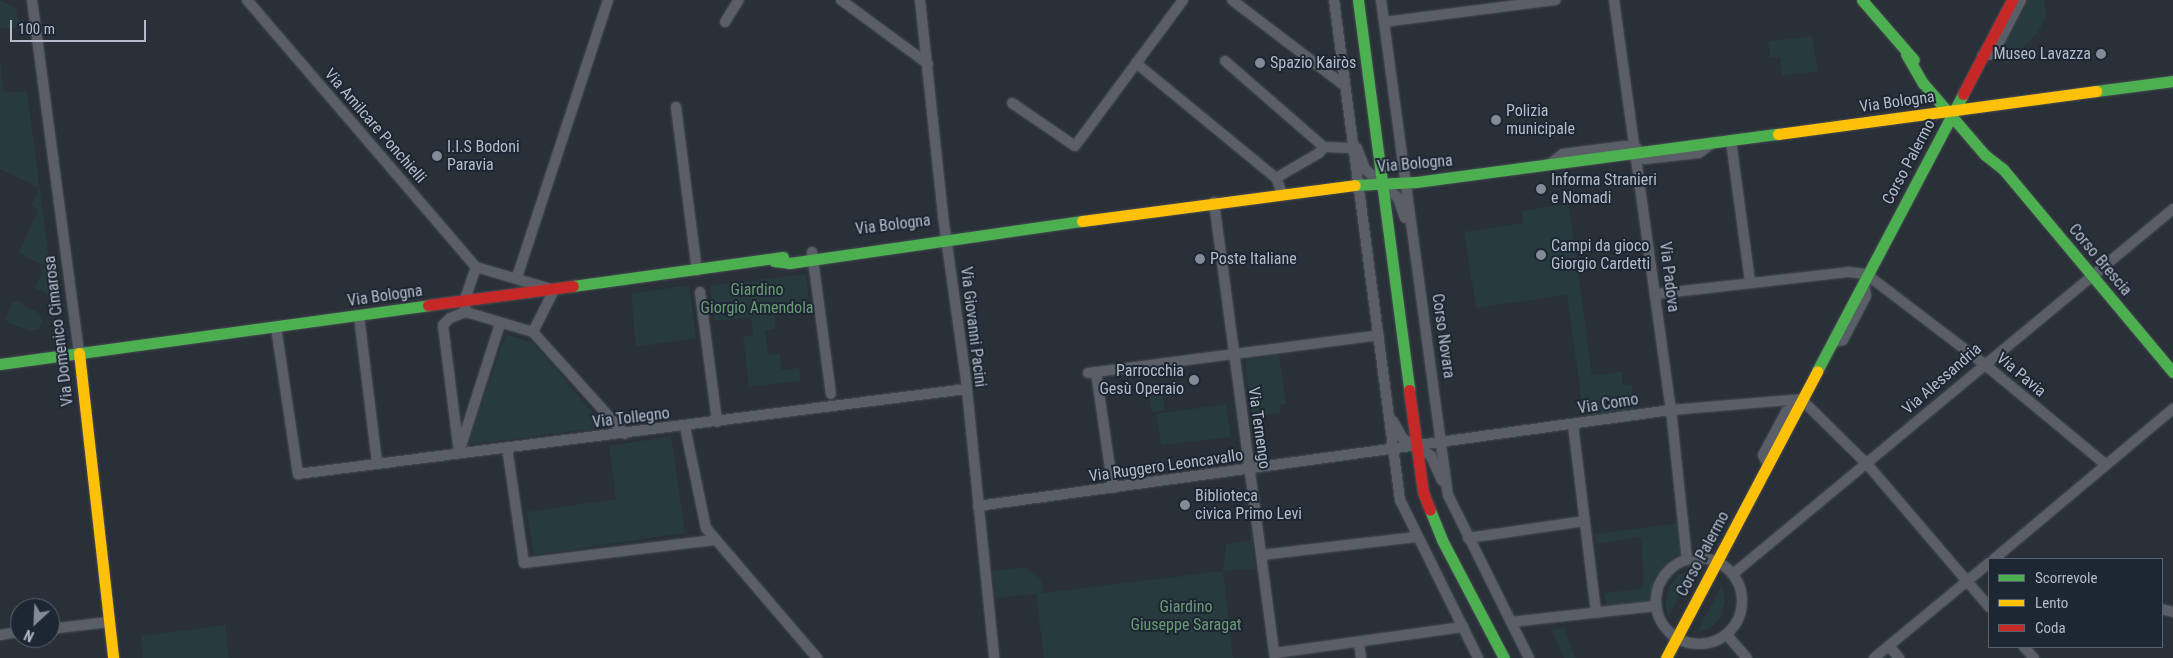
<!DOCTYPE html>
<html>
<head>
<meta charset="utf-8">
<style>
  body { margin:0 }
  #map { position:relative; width:2173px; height:658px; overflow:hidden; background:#2a3038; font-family:"Roboto Condensed",sans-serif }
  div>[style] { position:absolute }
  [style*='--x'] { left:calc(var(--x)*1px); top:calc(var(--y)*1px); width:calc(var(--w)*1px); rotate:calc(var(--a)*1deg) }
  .green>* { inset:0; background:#273a3e }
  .roads { filter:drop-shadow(0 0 1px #484c53) drop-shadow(0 0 1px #484c53) }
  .street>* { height:10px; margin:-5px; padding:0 5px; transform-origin:5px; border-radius:5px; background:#5a5e66 }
  .street>.ring { margin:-5px; padding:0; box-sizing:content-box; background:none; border:10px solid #5a5e66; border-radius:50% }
  .fast>* { height:11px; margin:-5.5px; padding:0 5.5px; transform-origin:5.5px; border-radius:5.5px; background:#4caf50 }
  .slow>* { height:11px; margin:-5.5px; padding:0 5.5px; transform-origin:5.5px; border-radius:5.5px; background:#ffc107 }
  .jam>* { height:11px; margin:-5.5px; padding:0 5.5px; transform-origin:5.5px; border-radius:5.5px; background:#c62828 }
  .dots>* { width:14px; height:14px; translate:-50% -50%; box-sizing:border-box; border:2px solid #1d2633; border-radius:50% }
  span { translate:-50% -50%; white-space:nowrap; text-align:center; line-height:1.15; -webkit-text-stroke:4px #1d2633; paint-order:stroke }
  .poi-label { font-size:16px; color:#b4bcc9 }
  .right { translate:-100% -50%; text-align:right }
  .left { translate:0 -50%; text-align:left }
  .street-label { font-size:16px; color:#b4bcc9 }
  .park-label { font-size:16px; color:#6b9a76 }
  .legend { position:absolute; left:1988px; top:558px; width:175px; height:90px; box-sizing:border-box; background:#1d2633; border:1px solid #59626f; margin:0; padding:6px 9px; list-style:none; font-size:15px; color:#b4bcc9 }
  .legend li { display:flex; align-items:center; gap:10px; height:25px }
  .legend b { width:25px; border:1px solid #59626f }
  .north { position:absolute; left:10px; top:598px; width:50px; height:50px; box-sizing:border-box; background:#1d2633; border:1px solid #59626f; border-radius:50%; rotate:205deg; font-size:14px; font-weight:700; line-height:20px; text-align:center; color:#b4bcc9 }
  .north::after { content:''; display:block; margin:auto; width:18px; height:22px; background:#848b96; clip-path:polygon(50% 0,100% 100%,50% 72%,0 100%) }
  .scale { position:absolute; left:10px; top:20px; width:136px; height:22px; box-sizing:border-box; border:2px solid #b4bcc9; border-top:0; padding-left:6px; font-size:15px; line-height:18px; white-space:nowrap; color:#b4bcc9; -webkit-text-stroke:4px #1d2633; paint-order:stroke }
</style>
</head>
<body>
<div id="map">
  <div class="green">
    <i style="clip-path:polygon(0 0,16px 9px,19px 27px,0 29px)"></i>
    <i style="clip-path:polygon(2028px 0,2044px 0,2046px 16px,2038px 32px,2005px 65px,2002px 51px)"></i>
    <i style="clip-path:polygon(1812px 36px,1818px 71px,1782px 76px,1780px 57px,1770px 58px,1768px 41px)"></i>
    <i style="clip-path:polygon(0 60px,4px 93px,27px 91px,54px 297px,35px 288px,45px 266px,19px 253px,38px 210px,31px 206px,39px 188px,0 169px)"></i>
    <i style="clip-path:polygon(1569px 204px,1592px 375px,1622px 372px,1623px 384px,1632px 385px,1635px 411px,1584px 418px,1567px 295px,1476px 308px,1464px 232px,1523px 223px,1521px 211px)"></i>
    <i style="clip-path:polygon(806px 274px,810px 307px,774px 311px,776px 328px,765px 331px,768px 355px,780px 353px,782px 370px,799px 368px,801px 381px,749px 387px,743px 336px,753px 335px,751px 317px,715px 321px,710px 286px)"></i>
    <i style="clip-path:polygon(689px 285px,696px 338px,636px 347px,631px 294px)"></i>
    <i style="clip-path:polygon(18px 301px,40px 314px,42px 321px,39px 329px,31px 331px,8px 323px,6px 318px,13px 302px)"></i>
    <i style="clip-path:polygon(506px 334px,533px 343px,605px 427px,467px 445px)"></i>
    <i style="clip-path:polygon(1279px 355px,1286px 404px,1280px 405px,1281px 413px,1253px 417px,1245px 360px)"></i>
    <i style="clip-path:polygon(1160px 384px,1165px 410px,1152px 412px,1147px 386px)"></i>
    <i style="clip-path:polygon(1226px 404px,1231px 437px,1161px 445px,1156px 414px)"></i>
    <i style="clip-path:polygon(671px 436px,685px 533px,534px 555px,527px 512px,616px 499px,609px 446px)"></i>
    <i style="clip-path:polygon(1679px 523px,1683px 557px,1675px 558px,1661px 569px,1654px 579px,1649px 602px,1606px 606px,1604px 593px,1643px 589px,1642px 537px,1597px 544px,1595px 534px)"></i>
    <i style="clip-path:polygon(1252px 540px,1256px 569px,1223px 571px,1233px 658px,1044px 658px,1036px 594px,996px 598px,992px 571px,1026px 567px,1041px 581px,1043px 593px,1223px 571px,1226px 544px)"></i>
    <i style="clip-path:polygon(1692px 570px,1668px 618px,1665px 603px,1669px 587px,1678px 575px)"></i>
    <i style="clip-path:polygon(1722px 585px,1725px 600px,1721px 616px,1711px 628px,1697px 632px)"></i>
    <i style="clip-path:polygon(225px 625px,229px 658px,143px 658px,141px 636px)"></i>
    <i style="clip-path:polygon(1564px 628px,1570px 646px,1576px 658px,1564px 658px,1552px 630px)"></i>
  </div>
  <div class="roads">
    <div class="street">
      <i style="--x:32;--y:0;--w:356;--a:82.4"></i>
      <i style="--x:247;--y:0;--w:352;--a:49.4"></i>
      <i style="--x:841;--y:0;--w:108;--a:36.3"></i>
      <i style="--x:920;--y:0;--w:217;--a:83.9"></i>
      <i style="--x:943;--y:216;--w:166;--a:82"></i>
      <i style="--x:966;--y:380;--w:279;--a:84.2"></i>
      <i style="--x:1232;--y:0;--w:142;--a:37.3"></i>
      <i style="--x:1334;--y:0;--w:504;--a:82.48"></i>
      <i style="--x:1400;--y:500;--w:176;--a:63.7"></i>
      <i style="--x:1381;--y:0;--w:500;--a:82.3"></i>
      <i style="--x:1448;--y:495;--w:182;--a:63.6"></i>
      <i style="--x:1614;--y:0;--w:414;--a:82.1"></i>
      <i style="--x:1671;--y:410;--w:150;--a:83.9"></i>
      <i style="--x:725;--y:22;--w:26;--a:-58"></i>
      <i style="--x:1384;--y:22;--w:173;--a:-7.3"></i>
      <i style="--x:1982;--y:56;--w:11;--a:-10"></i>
      <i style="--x:1993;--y:54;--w:61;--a:-62.6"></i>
      <i style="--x:1225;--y:61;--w:131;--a:41"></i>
      <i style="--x:1136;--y:63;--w:181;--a:39.4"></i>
      <i style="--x:1276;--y:178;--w:16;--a:68"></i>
      <i style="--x:1012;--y:103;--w:76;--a:34.3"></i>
      <i style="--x:1075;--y:146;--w:182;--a:-53.5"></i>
      <i style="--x:676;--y:107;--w:165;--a:82.7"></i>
      <i style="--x:1731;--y:141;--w:142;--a:82.3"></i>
      <i style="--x:1324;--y:147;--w:28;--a:2"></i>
      <i style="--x:1357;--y:148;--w:22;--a:69"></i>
      <i style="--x:1365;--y:169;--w:44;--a:41.3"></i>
      <i style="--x:1398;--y:198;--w:21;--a:71"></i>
      <i style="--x:1633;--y:156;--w:12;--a:14"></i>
      <i style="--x:1645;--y:159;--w:54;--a:-6.3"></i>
      <i style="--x:1699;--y:153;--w:15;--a:-37"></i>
      <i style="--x:1551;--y:163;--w:15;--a:-37"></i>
      <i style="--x:1563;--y:154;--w:62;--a:-7.5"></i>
      <i style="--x:1624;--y:146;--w:14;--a:12"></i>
      <i style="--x:1276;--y:178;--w:50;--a:-30.2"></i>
      <i style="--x:1319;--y:153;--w:8;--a:-50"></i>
      <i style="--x:1214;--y:202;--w:460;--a:82.4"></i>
      <i style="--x:812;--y:252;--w:143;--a:82.4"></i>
      <i style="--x:476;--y:267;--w:81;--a:16.4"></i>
      <i style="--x:554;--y:290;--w:47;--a:116.6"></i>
      <i style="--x:533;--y:332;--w:70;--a:-163.4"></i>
      <i style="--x:466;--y:312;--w:10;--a:-101"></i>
      <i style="--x:464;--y:302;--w:37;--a:-71"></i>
      <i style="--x:517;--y:277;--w:292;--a:-71.8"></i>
      <i style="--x:700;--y:292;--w:131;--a:82.5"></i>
      <i style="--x:1656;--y:294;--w:193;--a:-6.5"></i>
      <i style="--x:1848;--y:272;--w:18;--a:6"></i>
      <i style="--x:1866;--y:274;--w:147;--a:37.3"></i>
      <i style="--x:1983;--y:363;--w:158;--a:39.6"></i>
      <i style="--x:359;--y:316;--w:147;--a:83"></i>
      <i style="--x:276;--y:327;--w:149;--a:81.5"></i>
      <i style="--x:298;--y:474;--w:673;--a:-7.25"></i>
      <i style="--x:533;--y:332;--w:137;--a:48"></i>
      <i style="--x:1833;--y:342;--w:10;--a:-11"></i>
      <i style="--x:1843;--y:340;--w:50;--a:-62.4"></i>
      <i style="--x:1866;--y:296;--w:14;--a:-98"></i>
      <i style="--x:1096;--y:372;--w:117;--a:81.7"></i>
      <i style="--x:1088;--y:373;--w:293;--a:-7.4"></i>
      <i style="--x:1393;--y:421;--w:21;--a:61"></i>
      <i style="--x:1403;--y:439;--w:33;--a:31"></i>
      <i style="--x:1431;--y:456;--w:27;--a:66"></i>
      <i style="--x:1573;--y:425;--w:189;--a:83"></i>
      <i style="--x:685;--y:427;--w:103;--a:78.3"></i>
      <i style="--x:706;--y:528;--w:171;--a:49.5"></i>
      <i style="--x:507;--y:447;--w:117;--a:81.7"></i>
      <i style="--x:524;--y:563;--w:191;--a:-6.9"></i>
      <i style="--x:460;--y:449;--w:131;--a:-72.3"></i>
      <i style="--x:459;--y:452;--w:128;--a:-97.2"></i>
      <i style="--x:443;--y:325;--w:10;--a:-45"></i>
      <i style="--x:450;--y:318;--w:17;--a:-21"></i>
      <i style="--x:1768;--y:465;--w:11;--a:-117"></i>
      <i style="--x:1763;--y:455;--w:49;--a:-61.9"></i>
      <i style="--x:1786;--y:412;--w:6;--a:-39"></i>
      <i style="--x:1791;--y:408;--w:8;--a:0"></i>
      <i style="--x:978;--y:506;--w:700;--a:-7.89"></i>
      <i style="--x:1671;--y:410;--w:130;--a:-4.8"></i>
      <i style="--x:1801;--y:399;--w:93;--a:44.6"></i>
      <i style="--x:1867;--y:464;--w:188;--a:49.5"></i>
      <i style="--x:1468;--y:538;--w:118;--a:-8.3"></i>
      <i style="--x:1261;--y:555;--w:156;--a:-6.6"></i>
      <i class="ring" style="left:1656px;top:558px;width:76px;height:76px"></i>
      <i style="--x:1994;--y:559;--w:234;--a:-40"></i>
      <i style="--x:1733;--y:574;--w:572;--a:-39.68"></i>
      <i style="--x:2162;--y:609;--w:11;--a:15"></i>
      <i style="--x:1511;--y:622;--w:145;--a:-6.3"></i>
      <i style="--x:50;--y:629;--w:59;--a:-6.8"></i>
      <i style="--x:0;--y:635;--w:20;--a:-9"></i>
      <i style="--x:1727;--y:635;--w:30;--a:49"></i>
      <i style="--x:1359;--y:642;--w:16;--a:83"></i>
      <i style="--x:1889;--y:646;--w:16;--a:50"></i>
      <i style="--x:2024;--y:647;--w:15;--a:48"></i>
      <i style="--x:1275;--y:653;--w:190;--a:-7.9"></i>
      <i style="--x:1874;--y:658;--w:149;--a:-39.6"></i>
    </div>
    <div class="fast">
      <i style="--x:1358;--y:0;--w:393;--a:82.5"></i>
      <i style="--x:1862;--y:0;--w:79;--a:49.1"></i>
      <i style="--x:1906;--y:54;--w:34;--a:60"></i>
      <i style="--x:1923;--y:83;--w:95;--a:49.3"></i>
      <i style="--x:1985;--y:155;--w:23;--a:38"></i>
      <i style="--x:2003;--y:169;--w:265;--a:50.1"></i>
      <i style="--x:2096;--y:91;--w:78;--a:-7.4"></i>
      <i style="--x:1355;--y:185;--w:61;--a:-2.8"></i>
      <i style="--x:1416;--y:182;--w:365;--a:-7.6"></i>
      <i style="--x:774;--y:261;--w:16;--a:7"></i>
      <i style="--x:790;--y:263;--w:295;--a:-8.2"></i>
      <i style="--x:573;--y:286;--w:212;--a:-7.9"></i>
      <i style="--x:0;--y:364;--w:432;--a:-7.8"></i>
      <i style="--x:1817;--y:371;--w:313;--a:-62.2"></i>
      <i style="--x:1430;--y:510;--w:32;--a:68"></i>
      <i style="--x:1442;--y:540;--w:133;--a:62.3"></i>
    </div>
    <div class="slow">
      <i style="--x:1778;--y:134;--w:321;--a:-7.7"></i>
      <i style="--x:1082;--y:221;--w:275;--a:-7.5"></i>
      <i style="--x:79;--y:353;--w:307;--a:83.6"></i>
      <i style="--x:1666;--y:658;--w:324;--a:-62.2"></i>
    </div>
    <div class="jam">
      <i style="--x:1963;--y:94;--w:106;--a:-62.5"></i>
      <i style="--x:428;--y:305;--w:146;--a:-7.5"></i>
      <i style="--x:1409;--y:390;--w:103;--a:82.2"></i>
      <i style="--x:1423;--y:492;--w:19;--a:69"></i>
    </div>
  </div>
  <div class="dots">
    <i style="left:2101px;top:54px;background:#848b96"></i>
    <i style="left:1260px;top:63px;background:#848b96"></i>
    <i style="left:1496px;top:120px;background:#848b96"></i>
    <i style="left:437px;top:156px;background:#848b96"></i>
    <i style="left:1541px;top:189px;background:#848b96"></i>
    <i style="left:1541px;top:255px;background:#848b96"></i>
    <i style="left:1200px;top:259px;background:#848b96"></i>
    <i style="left:1194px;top:380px;background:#848b96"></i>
    <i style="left:1185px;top:505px;background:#848b96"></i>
  </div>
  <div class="poi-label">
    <span class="right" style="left:2091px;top:54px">Museo Lavazza</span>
    <span class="left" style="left:1270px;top:63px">Spazio Kairòs</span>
    <span class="left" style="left:1506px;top:120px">Polizia<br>municipale</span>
    <span class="left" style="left:447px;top:156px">I.I.S Bodoni<br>Paravia</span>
    <span class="left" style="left:1551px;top:189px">Informa Stranieri<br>e Nomadi</span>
    <span class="left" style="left:1551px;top:255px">Campi da gioco<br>Giorgio Cardetti</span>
    <span class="left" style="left:1210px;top:259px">Poste Italiane</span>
    <span class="right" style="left:1184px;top:380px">Parrocchia<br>Gesù Operaio</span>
    <span class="left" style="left:1195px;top:505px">Biblioteca<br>civica Primo Levi</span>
  </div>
  <div class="street-label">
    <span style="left:1897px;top:102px;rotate:-8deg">Via Bologna</span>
    <span style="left:375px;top:126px;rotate:49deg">Via Amilcare Ponchielli</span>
    <span style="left:1909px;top:162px;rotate:-62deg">Corso Palermo</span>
    <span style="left:1415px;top:164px;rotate:-5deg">Via Bologna</span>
    <span style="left:893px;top:225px;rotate:-7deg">Via Bologna</span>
    <span style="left:2100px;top:260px;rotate:50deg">Corso Brescia</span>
    <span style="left:1669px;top:277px;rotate:83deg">Via Padova</span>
    <span style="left:385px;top:296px;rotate:-8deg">Via Bologna</span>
    <span style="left:973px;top:327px;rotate:83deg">Via Giovanni Pacini</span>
    <span style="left:59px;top:331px;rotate:-97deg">Via Domenico Cimarosa</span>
    <span style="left:1443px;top:336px;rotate:82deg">Corso Novara</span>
    <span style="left:2021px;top:375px;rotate:40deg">Via Pavia</span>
    <span style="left:1942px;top:379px;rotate:-41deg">Via Alessandria</span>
    <span style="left:1608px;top:404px;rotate:-9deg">Via Como</span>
    <span style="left:631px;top:418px;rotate:-7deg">Via Tollegno</span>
    <span style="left:1259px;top:428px;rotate:82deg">Via Ternengo</span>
    <span style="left:1166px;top:466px;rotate:-8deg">Via Ruggero Leoncavallo</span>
    <span style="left:1703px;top:554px;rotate:-62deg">Corso Palermo</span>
  </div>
  <div class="park-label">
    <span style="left:757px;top:299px">Giardino<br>Giorgio Amendola</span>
    <span style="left:1186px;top:616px">Giardino<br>Giuseppe Saragat</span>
  </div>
  <ul class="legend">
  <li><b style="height:6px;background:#4caf50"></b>Scorrevole</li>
  <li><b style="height:6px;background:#ffc107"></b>Lento</li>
  <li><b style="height:6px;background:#c62828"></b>Coda</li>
  </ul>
  <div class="north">N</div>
  <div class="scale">100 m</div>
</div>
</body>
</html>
